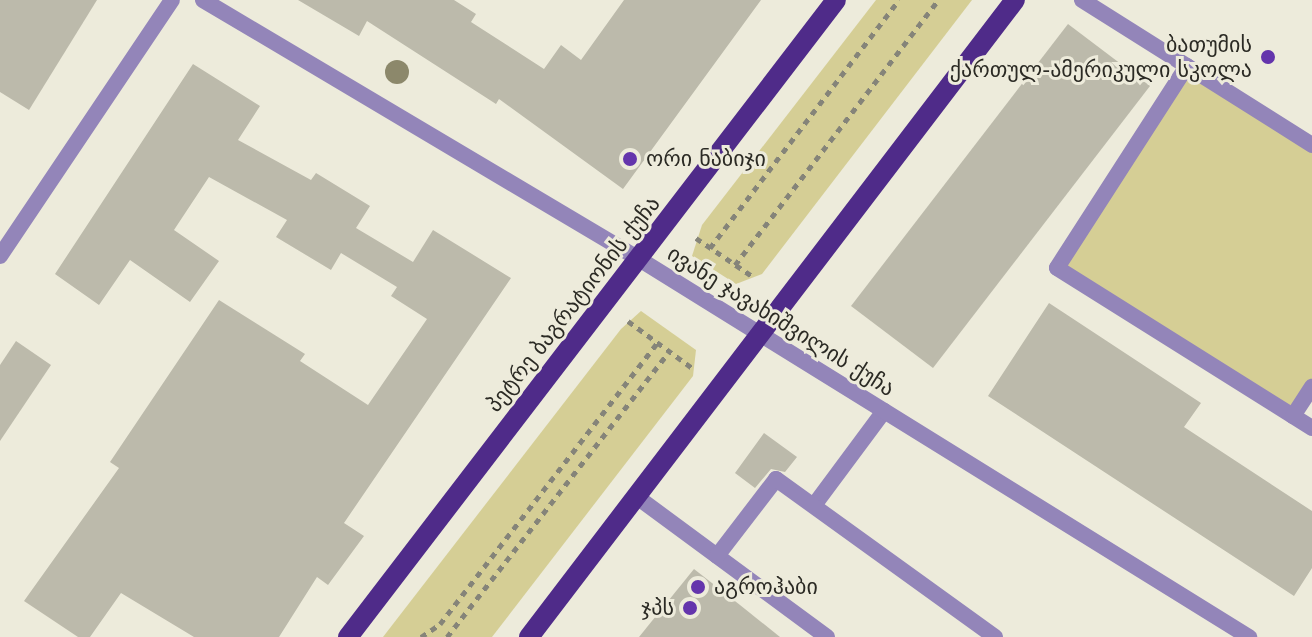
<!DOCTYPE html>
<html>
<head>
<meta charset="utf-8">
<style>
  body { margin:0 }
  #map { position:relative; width:1312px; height:637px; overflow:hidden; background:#edebdb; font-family:"DejaVu Sans","Noto Sans Georgian",sans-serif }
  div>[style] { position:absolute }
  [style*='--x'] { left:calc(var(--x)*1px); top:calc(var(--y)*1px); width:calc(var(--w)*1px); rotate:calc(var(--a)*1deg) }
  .green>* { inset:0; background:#d5ce95 }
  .building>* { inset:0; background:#bcbaab }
  .path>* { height:5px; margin-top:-2.5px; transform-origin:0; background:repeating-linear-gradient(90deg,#858479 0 6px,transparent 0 12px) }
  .service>* { height:16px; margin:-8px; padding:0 8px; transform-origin:8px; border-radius:8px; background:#9385b9 }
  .minor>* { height:16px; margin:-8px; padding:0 8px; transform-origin:8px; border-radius:8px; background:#9385b9 }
  .primary>* { height:20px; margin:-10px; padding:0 10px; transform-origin:10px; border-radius:10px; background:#4f2b89 }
  .trees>* { width:24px; height:24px; margin:-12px; border-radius:50%; background:#8c886b }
  .dots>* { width:22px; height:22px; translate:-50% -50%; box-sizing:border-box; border:4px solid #edebdb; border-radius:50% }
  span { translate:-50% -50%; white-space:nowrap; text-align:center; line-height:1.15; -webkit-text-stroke:6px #edebdb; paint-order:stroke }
  .poi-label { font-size:22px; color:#2b2a24 }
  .right { translate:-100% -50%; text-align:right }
  .left { translate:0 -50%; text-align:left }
  .street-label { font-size:22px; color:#2b2a24 }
</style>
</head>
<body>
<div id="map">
  <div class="green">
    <i style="clip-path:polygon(876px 0,972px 0,762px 274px,736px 284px,692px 256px,702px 225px)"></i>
    <i style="clip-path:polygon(1187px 66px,1312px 145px,1312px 387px,1293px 416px,1057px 268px)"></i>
    <i style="clip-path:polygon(641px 311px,696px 350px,693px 376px,492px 637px,383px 637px,621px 329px)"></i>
  </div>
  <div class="building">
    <i style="clip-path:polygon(0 0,97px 0,29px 110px,0 92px)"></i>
    <i style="clip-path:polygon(298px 0,454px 0,476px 14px,471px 22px,544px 69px,561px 45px,581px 60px,624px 0,761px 0,623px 189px,499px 99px,496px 104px,367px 21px,359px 36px)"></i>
    <i style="clip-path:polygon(1068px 24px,1150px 86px,933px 368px,851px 306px)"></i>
    <i style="clip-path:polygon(193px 64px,260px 106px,238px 140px,311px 180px,316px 173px,370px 206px,356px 228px,413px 262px,433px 230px,511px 278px,344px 523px,364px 536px,328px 585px,317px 577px,279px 637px,194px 637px,121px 593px,90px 637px,78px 637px,24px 601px,119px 468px,110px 462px,219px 300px,305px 354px,300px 361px,368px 405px,427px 319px,391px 296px,397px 287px,341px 253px,331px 270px,276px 237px,287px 220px,209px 177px,174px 230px,219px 261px,190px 302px,130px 260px,99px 305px,55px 274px)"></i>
    <i style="clip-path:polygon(1049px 303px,1201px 403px,1184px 427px,1312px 511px,1312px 568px,1294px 596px,988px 396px)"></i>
    <i style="clip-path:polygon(16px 341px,51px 365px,0 441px,0 365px)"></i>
    <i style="clip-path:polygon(764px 433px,797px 457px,785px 472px,771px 469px,755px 488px,735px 473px)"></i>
    <i style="clip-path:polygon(694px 569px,740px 605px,780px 637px,639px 637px)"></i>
  </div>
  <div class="path">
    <i style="--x:696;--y:238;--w:71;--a:34.1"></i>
    <i style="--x:710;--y:248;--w:312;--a:-52.7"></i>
    <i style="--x:735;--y:265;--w:334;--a:-52.5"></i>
    <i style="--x:628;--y:321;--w:83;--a:36.2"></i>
    <i style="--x:421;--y:637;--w:23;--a:-34"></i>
    <i style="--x:440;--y:624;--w:355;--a:-52.3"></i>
    <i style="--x:447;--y:637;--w:361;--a:-52.1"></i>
  </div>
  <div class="service">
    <i style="--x:1187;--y:66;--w:240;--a:122.8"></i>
    <i style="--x:1057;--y:268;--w:301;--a:32.1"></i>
    <i style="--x:1293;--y:416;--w:35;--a:-57"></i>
    <i style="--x:637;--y:497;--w:236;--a:36.4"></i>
    <i style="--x:815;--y:504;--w:116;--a:-53.4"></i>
    <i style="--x:717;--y:556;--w:97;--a:-52.5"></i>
    <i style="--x:776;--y:479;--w:270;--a:35.8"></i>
  </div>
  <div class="minor">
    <i style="--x:203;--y:0;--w:507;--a:30.71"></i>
    <i style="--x:639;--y:259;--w:718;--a:31.79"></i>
    <i style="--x:1082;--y:0;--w:272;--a:32.2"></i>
    <i style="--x:0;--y:256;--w:308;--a:-56.1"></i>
  </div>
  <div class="primary">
    <i style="--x:348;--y:637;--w:802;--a:-52.54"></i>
    <i style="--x:529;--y:637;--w:801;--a:-52.66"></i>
  </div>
  <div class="trees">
    <i style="left:397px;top:72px"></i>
  </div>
  <div class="dots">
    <i style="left:1268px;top:57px;background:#6435ac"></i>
    <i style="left:630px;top:159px;background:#6435ac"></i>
    <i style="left:698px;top:587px;background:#6435ac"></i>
    <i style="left:690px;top:608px;background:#6435ac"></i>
  </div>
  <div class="poi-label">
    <span class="right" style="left:1252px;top:57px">ბათუმის<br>ქართულ-ამერიკული სკოლა</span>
    <span class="left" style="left:646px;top:159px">ორი ნაბიჯი</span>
    <span class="left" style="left:714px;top:587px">აგროჰაბი</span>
    <span class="right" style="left:674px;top:608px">ჯპს</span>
  </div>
  <div class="street-label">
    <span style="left:573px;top:304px;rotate:-52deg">პეტრე ბაგრატიონის ქუჩა</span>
    <span style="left:781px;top:321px;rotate:32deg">ივანე ჯავახიშვილის ქუჩა</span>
  </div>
</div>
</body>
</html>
